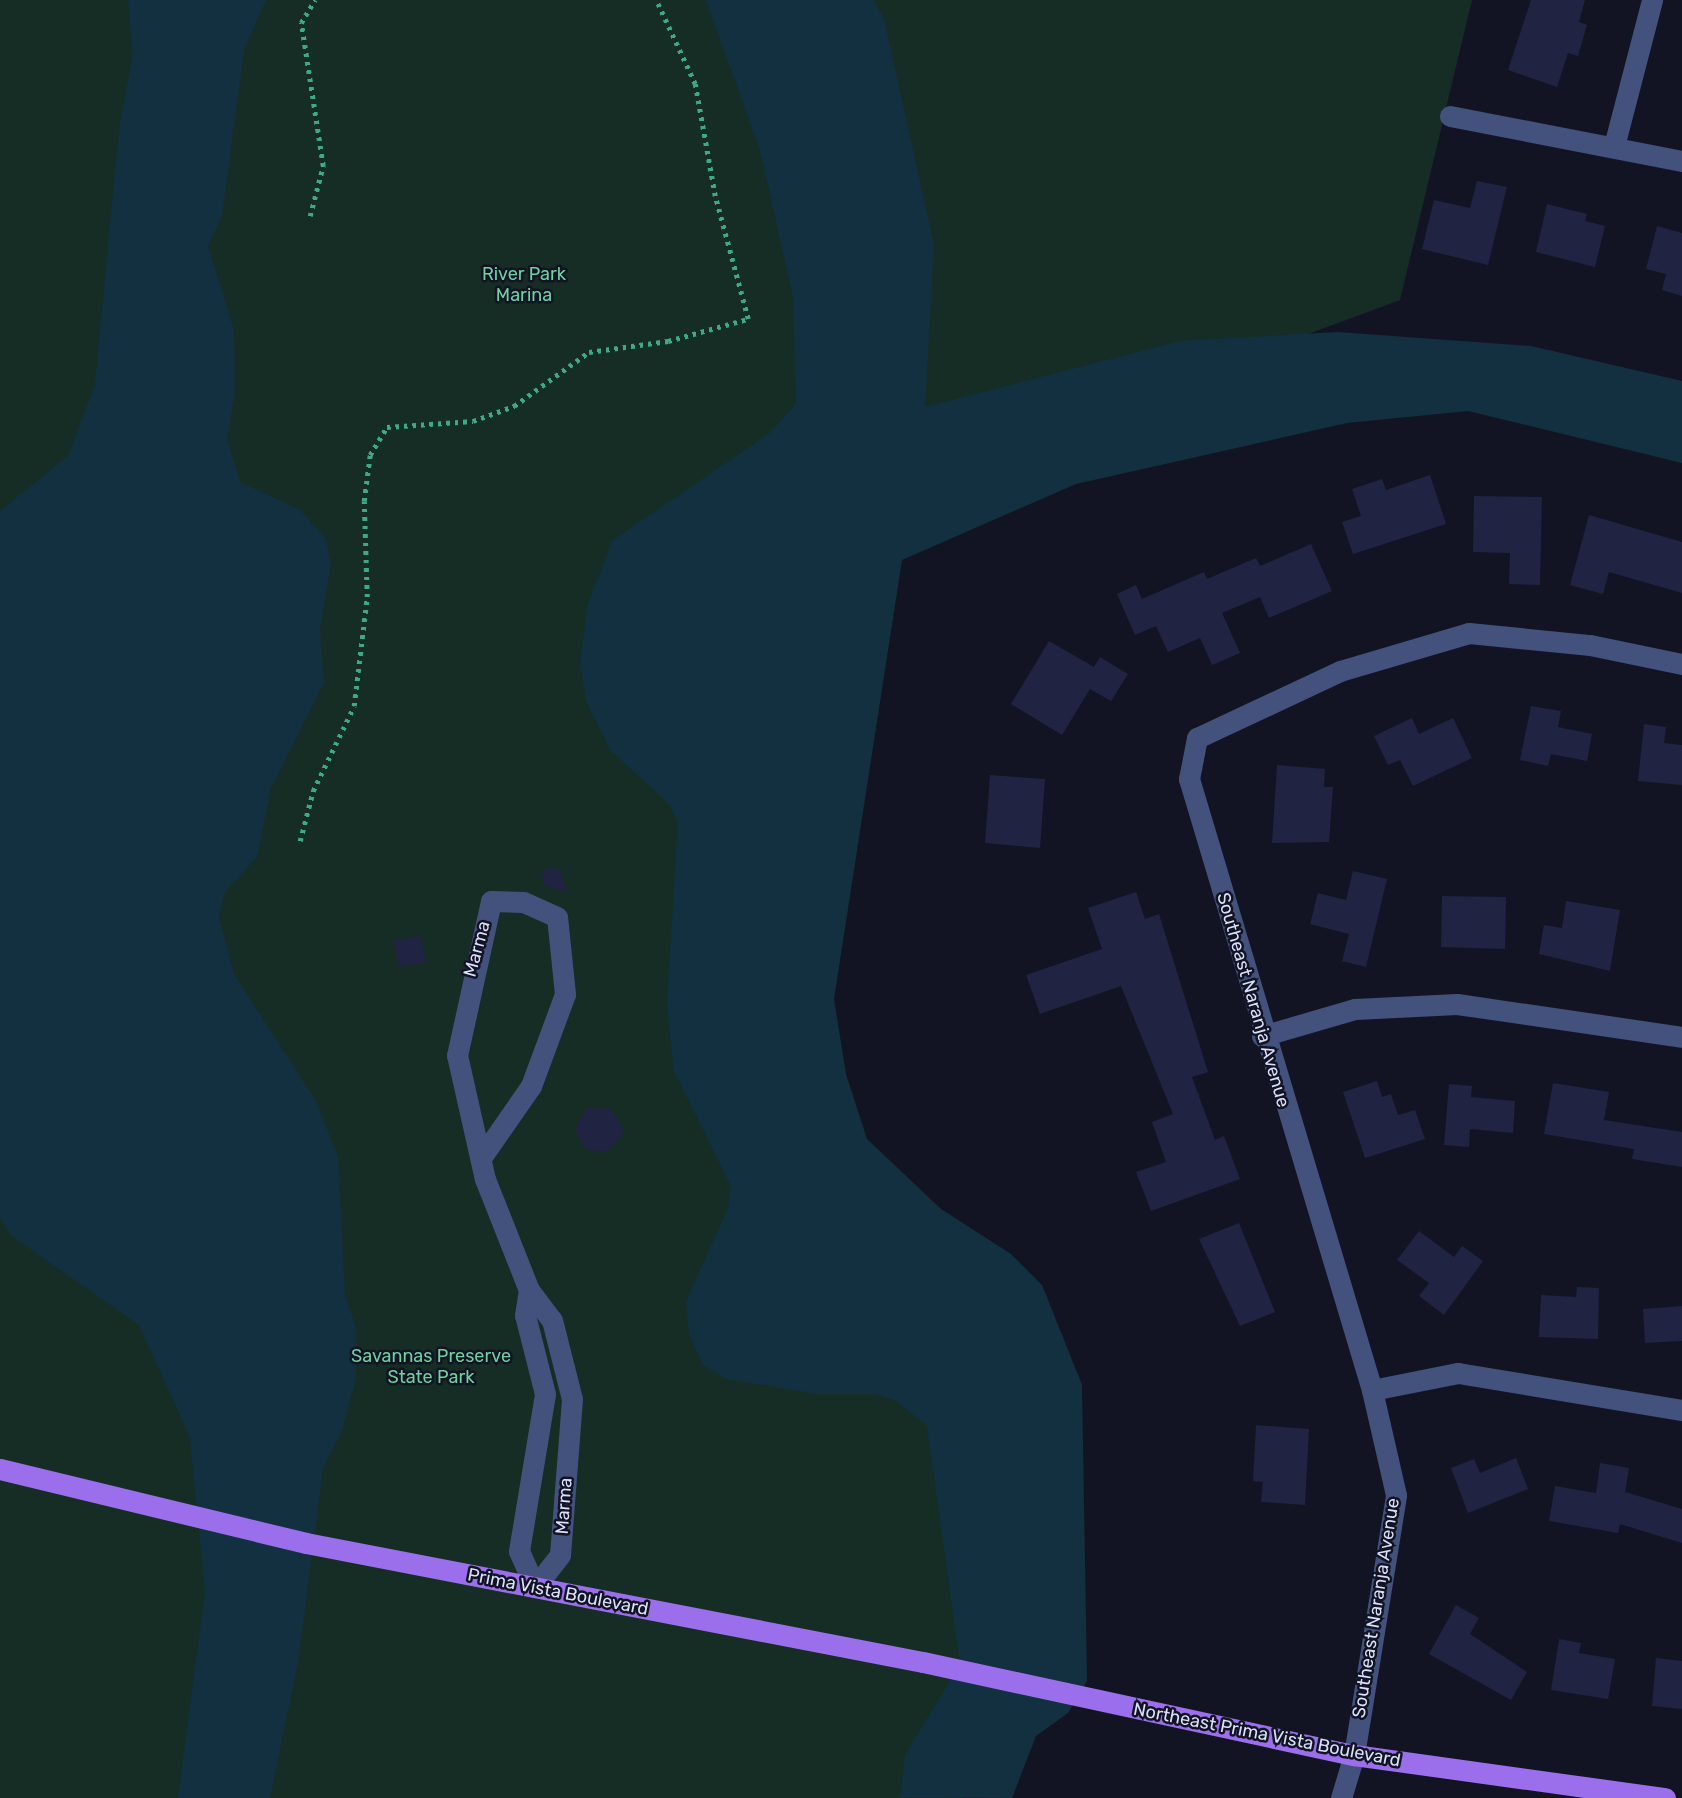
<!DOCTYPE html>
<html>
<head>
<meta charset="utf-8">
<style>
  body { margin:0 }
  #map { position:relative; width:1682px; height:1798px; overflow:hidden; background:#121424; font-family:Rubik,sans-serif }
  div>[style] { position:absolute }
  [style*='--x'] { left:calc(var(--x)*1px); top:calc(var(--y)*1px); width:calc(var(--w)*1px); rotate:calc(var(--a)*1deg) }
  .green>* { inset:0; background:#162d26 }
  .water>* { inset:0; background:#133041 }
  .building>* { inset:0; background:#202342 }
  .path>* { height:4.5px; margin-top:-2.25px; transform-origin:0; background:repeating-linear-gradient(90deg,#3fa886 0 3.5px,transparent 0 8.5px) }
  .minor>* { height:21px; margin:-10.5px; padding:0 10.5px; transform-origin:10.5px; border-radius:10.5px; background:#43517d }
  .major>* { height:21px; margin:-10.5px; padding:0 10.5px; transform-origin:10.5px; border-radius:10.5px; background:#9b6fec }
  span { translate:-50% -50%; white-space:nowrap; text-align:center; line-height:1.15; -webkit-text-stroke:5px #121424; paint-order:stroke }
  .park-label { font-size:18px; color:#6fd19e }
  .street-label { font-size:18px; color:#dadffa }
</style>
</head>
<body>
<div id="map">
  <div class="green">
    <i style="clip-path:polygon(0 0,1472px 0,1400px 300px,800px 523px,746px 1014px,980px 1331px,963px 1798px,0 1798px)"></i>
  </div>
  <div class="water">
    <i style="clip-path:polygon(128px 0,266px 0,244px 50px,222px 216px,208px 246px,234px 330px,235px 393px,227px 438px,240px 482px,300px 510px,326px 539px,331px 564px,320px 629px,324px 683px,271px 789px,257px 857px,225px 892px,219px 918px,234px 974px,316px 1101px,338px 1157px,345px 1294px,355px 1325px,356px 1378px,342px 1431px,323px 1468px,298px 1663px,270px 1798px,178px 1798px,205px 1592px,190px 1437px,139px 1325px,13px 1237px,0 1218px,0 511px,68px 456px,95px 385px,119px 130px,133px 53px)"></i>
    <i style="clip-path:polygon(706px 0,874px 0,884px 19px,934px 245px,925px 407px,1180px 341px,1338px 332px,1531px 346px,1682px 381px,1682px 463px,1468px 411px,1347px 423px,1076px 484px,902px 560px,834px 999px,846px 1074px,867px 1139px,941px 1209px,1011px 1254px,1042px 1285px,1082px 1385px,1087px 1681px,1068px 1713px,1036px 1736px,1012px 1798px,900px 1797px,905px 1755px,960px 1664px,927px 1426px,895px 1400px,875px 1394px,817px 1394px,727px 1379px,703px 1365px,689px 1334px,686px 1301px,728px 1208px,731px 1186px,674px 1071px,667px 1004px,678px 822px,669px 804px,611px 751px,586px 701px,580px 662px,588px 603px,613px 540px,770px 433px,796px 404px,793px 296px,760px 150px)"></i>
  </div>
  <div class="building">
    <i style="clip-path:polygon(1531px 0,1585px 0,1579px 22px,1587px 25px,1578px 56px,1568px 53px,1557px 87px,1508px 70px)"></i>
    <i style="clip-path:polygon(1477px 181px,1507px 187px,1488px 265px,1422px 249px,1434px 200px,1470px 208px)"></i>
    <i style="clip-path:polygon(1547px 204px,1587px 214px,1585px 221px,1605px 226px,1595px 267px,1536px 252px)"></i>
    <i style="clip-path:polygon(1657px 226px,1682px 233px,1682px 296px,1662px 290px,1666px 274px,1646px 269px)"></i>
    <i style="clip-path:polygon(1430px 475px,1446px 524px,1353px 554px,1342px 522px,1361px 516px,1352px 489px,1382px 479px,1386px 490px)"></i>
    <i style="clip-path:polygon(1474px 496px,1542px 497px,1540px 585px,1509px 584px,1510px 553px,1473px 552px)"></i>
    <i style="clip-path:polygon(1589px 515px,1682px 542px,1682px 593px,1609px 572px,1603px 594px,1570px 585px)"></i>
    <i style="clip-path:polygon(1311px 544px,1332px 591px,1269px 618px,1260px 597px,1222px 613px,1240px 653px,1212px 665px,1200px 638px,1168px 652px,1156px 626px,1135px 635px,1117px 594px,1136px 585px,1142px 599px,1204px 572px,1207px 579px,1256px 558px,1260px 566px)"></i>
    <i style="clip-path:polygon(1049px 641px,1094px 667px,1100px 657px,1128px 674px,1111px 701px,1090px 689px,1062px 735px,1011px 704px)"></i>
    <i style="clip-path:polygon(1531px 706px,1561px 711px,1558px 727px,1592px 734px,1587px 761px,1551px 754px,1548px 766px,1520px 760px)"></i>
    <i style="clip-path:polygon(1412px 718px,1419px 734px,1453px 718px,1472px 758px,1413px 786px,1400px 760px,1388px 765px,1374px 736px)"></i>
    <i style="clip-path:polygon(1644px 724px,1666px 727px,1664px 743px,1682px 745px,1682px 785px,1638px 781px)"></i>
    <i style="clip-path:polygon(1277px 765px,1325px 769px,1324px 787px,1333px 787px,1329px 842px,1272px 843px)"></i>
    <i style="clip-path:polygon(990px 775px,1045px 779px,1040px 848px,985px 843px)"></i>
    <i style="clip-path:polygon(550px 867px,560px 870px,567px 893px,544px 884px,542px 874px)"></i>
    <i style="clip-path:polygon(1353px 871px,1387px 879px,1366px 967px,1342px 961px,1349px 934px,1310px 924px,1318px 893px,1346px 900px)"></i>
    <i style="clip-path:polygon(1136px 892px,1145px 919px,1159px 914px,1208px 1072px,1192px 1077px,1215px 1140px,1224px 1136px,1240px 1179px,1151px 1211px,1136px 1172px,1166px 1162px,1152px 1122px,1173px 1114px,1121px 986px,1040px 1014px,1026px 975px,1102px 949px,1088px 908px)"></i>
    <i style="clip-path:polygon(1442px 896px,1506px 897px,1505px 949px,1441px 947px)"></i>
    <i style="clip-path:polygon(1566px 901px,1620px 910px,1610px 971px,1539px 954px,1544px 925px,1562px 928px)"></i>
    <i style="clip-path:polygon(421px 936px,426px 962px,399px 967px,393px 941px)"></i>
    <i style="clip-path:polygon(1377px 1081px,1382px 1097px,1391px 1094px,1398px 1115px,1415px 1110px,1425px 1139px,1365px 1158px,1343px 1092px)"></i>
    <i style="clip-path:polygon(1553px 1083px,1609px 1092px,1604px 1120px,1682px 1132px,1682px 1167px,1632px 1159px,1634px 1149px,1544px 1134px)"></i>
    <i style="clip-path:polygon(1449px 1084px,1472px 1086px,1471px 1097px,1515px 1101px,1513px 1133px,1470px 1129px,1469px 1147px,1444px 1145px)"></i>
    <i style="clip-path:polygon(587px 1108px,611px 1109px,625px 1132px,606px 1152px,585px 1149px,575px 1129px)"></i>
    <i style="clip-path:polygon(1239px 1223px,1275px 1312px,1240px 1326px,1199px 1239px)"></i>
    <i style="clip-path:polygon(1419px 1231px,1454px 1257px,1462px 1246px,1483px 1261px,1444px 1315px,1419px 1296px,1429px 1283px,1397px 1260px)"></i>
    <i style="clip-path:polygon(1577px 1287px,1599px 1288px,1598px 1339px,1539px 1337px,1541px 1295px,1576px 1297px)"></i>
    <i style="clip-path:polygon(1682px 1306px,1682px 1341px,1645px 1343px,1643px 1309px)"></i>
    <i style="clip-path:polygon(1256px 1425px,1309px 1429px,1305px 1505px,1261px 1502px,1263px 1482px,1253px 1481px)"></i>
    <i style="clip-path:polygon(1516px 1458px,1528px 1489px,1468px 1513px,1451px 1468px,1474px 1459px,1480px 1473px)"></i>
    <i style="clip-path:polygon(1600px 1463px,1629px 1468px,1625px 1492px,1682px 1509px,1682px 1543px,1620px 1524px,1618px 1533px,1549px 1521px,1555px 1486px,1596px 1493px)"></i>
    <i style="clip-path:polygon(1456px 1605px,1479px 1618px,1470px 1634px,1527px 1672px,1511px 1700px,1429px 1654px)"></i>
    <i style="clip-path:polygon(1559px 1639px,1581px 1643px,1579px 1653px,1615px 1659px,1608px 1699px,1551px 1690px)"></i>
    <i style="clip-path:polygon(1656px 1658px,1682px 1661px,1682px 1709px,1652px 1706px)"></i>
  </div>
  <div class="path">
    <i style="--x:310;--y:216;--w:52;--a:-75.4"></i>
    <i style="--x:323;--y:166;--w:145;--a:-98.7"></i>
    <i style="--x:301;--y:23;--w:27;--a:-59"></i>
    <i style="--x:300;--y:841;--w:52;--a:-75.4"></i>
    <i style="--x:313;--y:791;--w:94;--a:-64.2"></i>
    <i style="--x:354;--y:706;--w:110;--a:-83.2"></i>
    <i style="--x:367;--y:597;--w:96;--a:-91.8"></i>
    <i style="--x:364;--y:501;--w:46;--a:-82.6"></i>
    <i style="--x:370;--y:455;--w:33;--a:-59"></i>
    <i style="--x:387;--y:427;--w:86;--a:-4"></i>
    <i style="--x:473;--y:421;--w:44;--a:-20.1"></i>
    <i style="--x:514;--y:406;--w:92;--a:-35.8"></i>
    <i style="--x:589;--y:352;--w:80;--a:-7.9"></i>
    <i style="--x:668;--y:341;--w:83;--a:-15.4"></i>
    <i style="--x:748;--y:319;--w:127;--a:-105"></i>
    <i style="--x:715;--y:196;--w:114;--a:-100.1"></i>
    <i style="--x:695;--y:84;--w:93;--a:-114.9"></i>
  </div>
  <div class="minor">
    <i style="--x:1450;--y:116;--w:236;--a:11"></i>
    <i style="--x:1614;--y:146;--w:151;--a:-75.4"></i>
    <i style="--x:1262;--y:1036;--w:97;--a:-16.2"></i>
    <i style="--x:1355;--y:1009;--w:102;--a:-2.8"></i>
    <i style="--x:1457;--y:1004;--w:227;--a:8.3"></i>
    <i style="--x:483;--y:1155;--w:84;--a:-55.2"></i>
    <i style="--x:531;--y:1086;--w:98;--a:-69.7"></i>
    <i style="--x:565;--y:994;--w:77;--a:-95.9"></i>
    <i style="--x:557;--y:917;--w:37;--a:-156"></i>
    <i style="--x:523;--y:902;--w:32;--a:-178"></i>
    <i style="--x:491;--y:901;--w:158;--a:102.4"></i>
    <i style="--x:457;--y:1055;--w:127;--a:77.3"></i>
    <i style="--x:485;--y:1179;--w:119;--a:68.4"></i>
    <i style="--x:529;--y:1290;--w:38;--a:53"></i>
    <i style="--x:552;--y:1320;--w:81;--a:75.8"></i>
    <i style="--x:572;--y:1399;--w:156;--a:94.4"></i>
    <i style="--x:560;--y:1555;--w:41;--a:128"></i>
    <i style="--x:535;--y:1587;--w:39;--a:-114"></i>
    <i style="--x:519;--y:1551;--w:159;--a:-80.6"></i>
    <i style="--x:545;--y:1394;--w:81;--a:-104.2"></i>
    <i style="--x:525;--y:1315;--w:25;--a:-81"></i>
    <i style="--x:1372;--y:1390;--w:88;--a:-11.2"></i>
    <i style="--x:1458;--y:1373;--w:227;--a:9.4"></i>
    <i style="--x:1341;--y:1798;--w:45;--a:-73.2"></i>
    <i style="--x:1354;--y:1755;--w:263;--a:-80.8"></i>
    <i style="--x:1396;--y:1495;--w:108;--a:-102.9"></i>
    <i style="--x:1372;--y:1390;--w:638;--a:-106.67"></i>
    <i style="--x:1189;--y:779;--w:42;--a:-79"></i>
    <i style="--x:1197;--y:738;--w:158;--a:-25.1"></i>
    <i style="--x:1340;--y:671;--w:134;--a:-16.4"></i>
    <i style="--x:1469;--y:633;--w:122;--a:5.7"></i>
    <i style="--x:1590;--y:645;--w:94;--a:11.7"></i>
  </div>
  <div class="major">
    <i style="--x:0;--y:1469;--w:315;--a:13.6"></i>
    <i style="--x:306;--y:1543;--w:628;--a:10.92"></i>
    <i style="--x:923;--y:1662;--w:441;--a:12.2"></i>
    <i style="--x:1354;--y:1755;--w:314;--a:7.9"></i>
  </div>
  <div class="park-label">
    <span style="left:524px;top:285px">River Park<br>Marina</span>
    <span style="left:431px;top:1367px">Savannas Preserve<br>State Park</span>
  </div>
  <div class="street-label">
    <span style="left:477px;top:949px;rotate:-75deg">Marma</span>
    <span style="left:1253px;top:1000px;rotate:74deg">Southeast Naranja Avenue</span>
    <span style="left:564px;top:1506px;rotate:-86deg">Marma</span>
    <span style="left:558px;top:1592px;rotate:11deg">Prima Vista Boulevard</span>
    <span style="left:1376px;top:1608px;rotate:-81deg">Southeast Naranja Avenue</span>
    <span style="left:1267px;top:1735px;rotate:11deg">Northeast Prima Vista Boulevard</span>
  </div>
</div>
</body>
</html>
